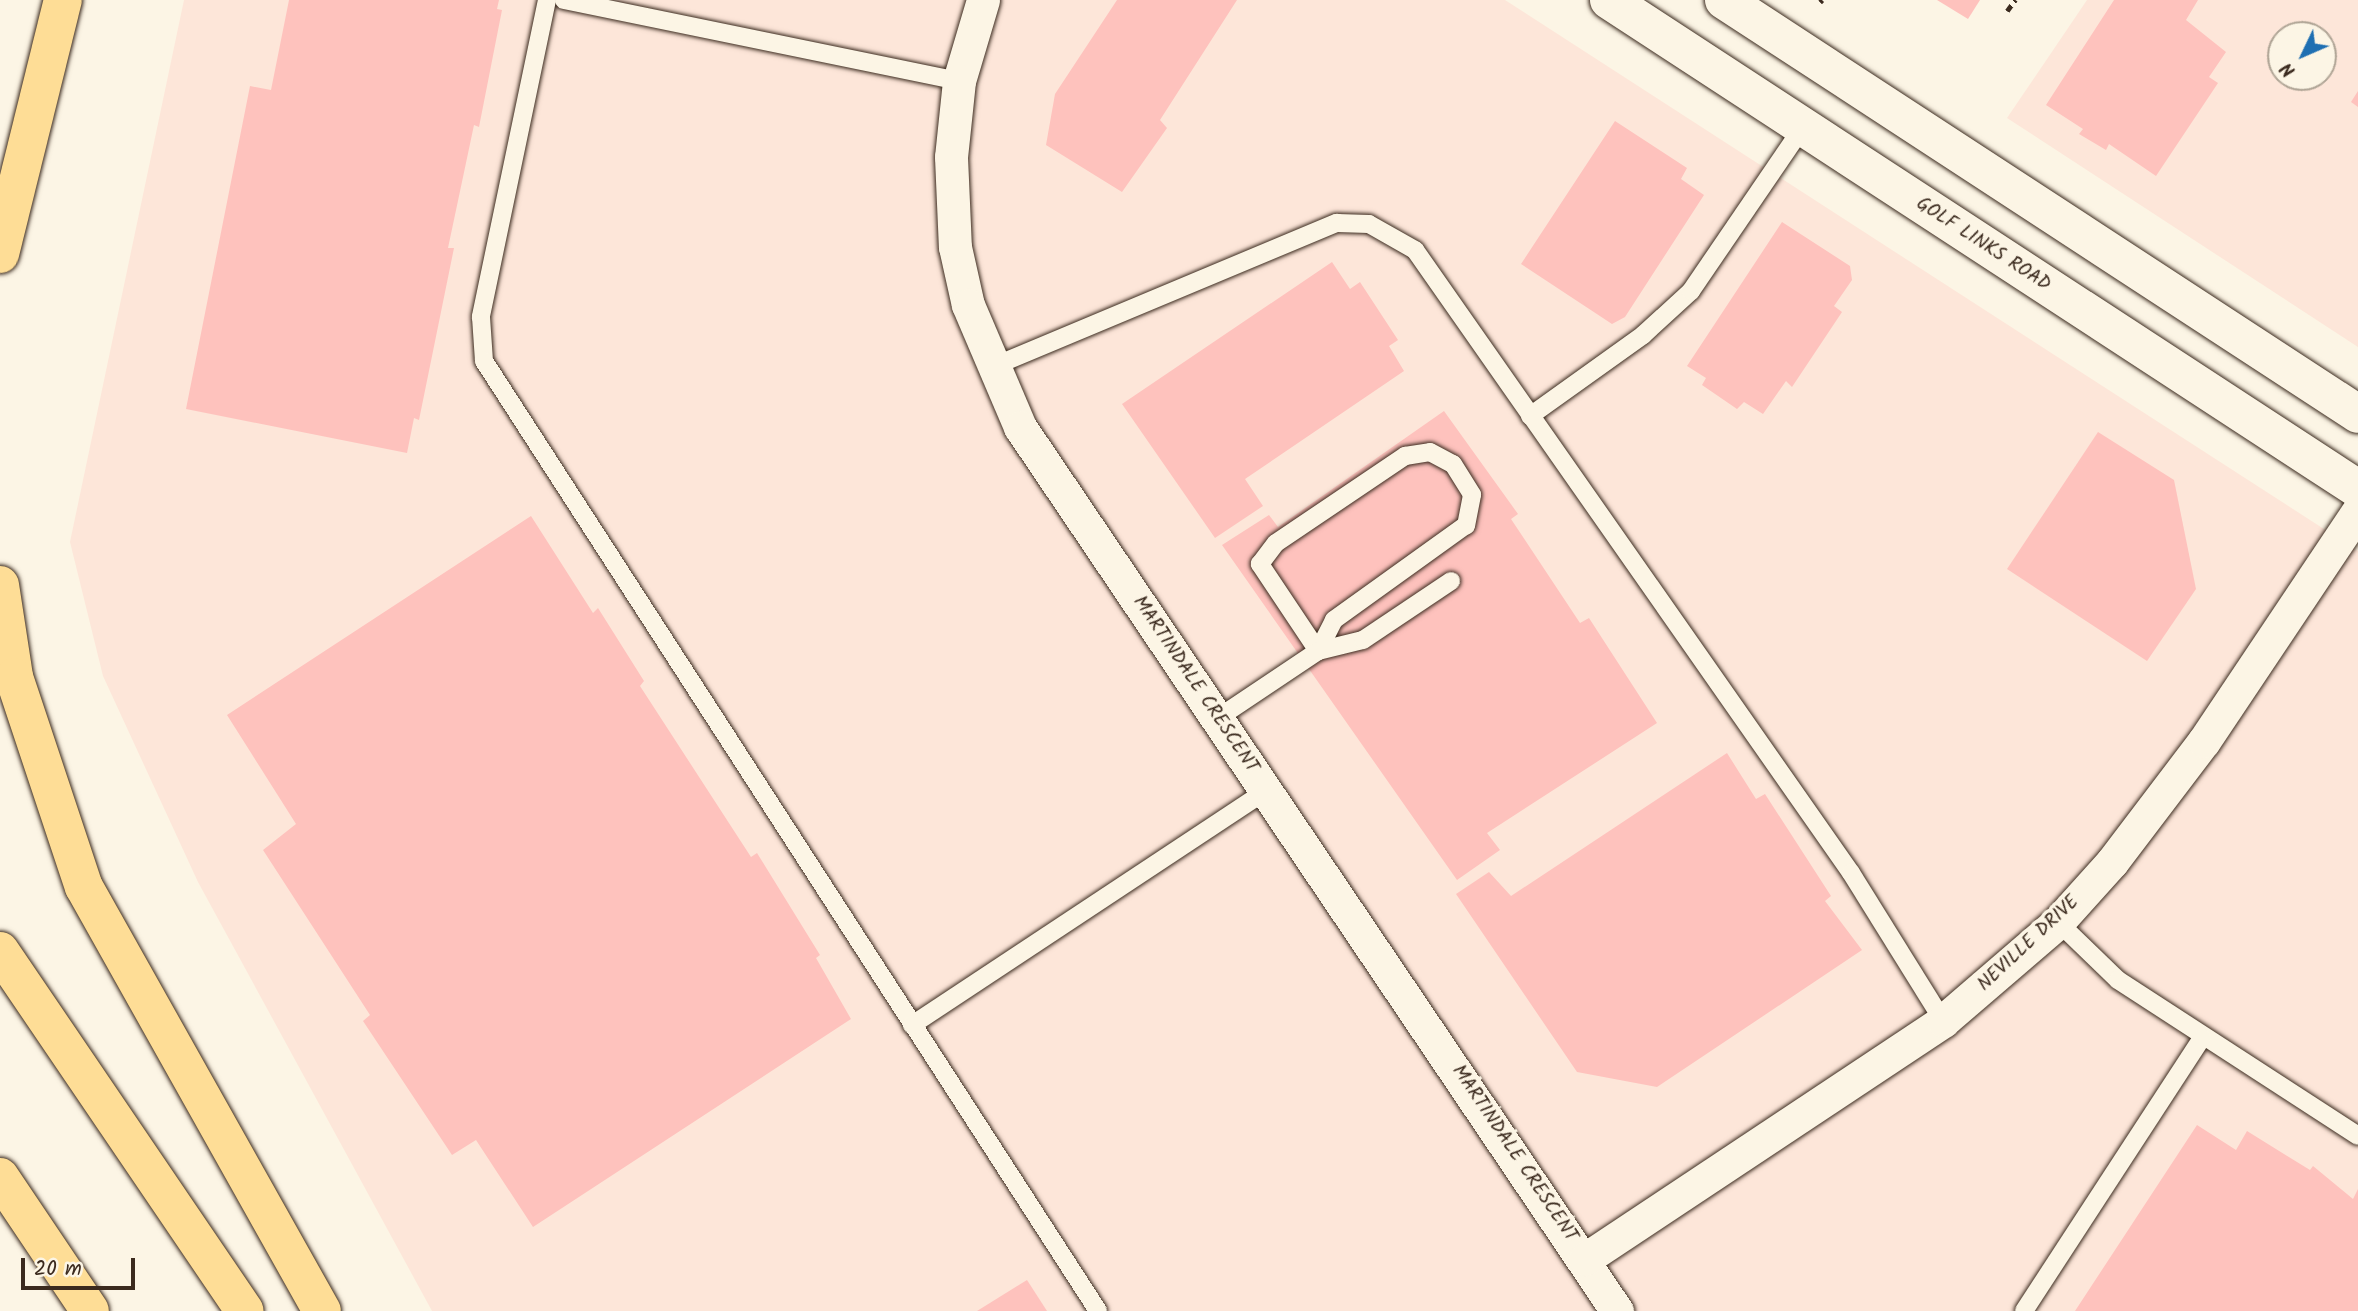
<!DOCTYPE html>
<html>
<head>
<meta charset="utf-8">
<style>
  body { margin:0 }
  #map { position:relative; width:2358px; height:1311px; overflow:hidden; background:#fcf5e5; font-family:Kalam,sans-serif }
  div>[style] { position:absolute }
  [style*='--x'] { left:calc(var(--x)*1px); top:calc(var(--y)*1px); width:calc(var(--w)*1px); rotate:calc(var(--a)*1deg) }
  .built>* { inset:0; background:#fde6d9 }
  .building>* { inset:0; background:#fec2bd }
  .path>* { height:4.5px; margin-top:-2.25px; transform-origin:0; background:repeating-linear-gradient(90deg,#3b2a1e 0 7px,transparent 0 12px) }
  .roads { filter:drop-shadow(0 0 2px #3b2a1e) drop-shadow(0 0 2px #3b2a1e) }
  .service>* { height:18px; margin:-9px; padding:0 9px; transform-origin:9px; border-radius:9px; background:#fcf5e5 }
  .minor>* { height:33px; margin:-16.5px; padding:0 16.5px; transform-origin:16.5px; border-radius:16.5px; background:#fcf5e5 }
  .secondary>* { height:38px; margin:-19px; padding:0 19px; transform-origin:19px; border-radius:19px; background:#fcf5e5 }
  .motorway>* { height:38px; margin:-19px; padding:0 19px; transform-origin:19px; border-radius:19px; background:#fedd96 }
  span { translate:-50% -50%; white-space:nowrap; text-align:center; line-height:1.15; -webkit-text-stroke:7px #fcf5e5; paint-order:stroke }
  .street-label { font-size:19px; color:#3b2a1e }
  .north { position:absolute; left:2267px; top:21px; width:70px; height:70px; box-sizing:border-box; background:#fcf5e5; border:2px solid #afa495; border-radius:50%; rotate:226deg; font-size:19px; font-weight:700; line-height:28px; text-align:center; color:#3b2a1e }
  .north::after { content:''; display:block; margin:auto; width:24px; height:32px; background:#1f6fb2; clip-path:polygon(50% 0,100% 100%,50% 72%,0 100%) }
  .scale { position:absolute; left:21px; top:1258px; width:114px; height:32px; box-sizing:border-box; border:4px solid #3b2a1e; border-top:0; padding-left:9px; font-size:21px; line-height:24px; white-space:nowrap; color:#3b2a1e; -webkit-text-stroke:5px #fcf5e5; paint-order:stroke }
</style>
</head>
<body>
<div id="map">
  <div class="built">
    <i style="clip-path:polygon(184px 0,1505px 0,2358px 551px,2358px 1311px,432px 1311px,198px 882px,103px 676px,70px 542px)"></i>
    <i style="clip-path:polygon(evenodd,2087px 0,2358px 0,2358px 347px,2007px 118px,2087px 0,2281px 35px,2323px 35px,2323px 77px,2281px 77px,2281px 35px)"></i>
  </div>
  <div class="building">
    <i style="clip-path:polygon(289px 0,499px 0,497px 9px,502px 10px,479px 127px,474px 125px,448px 248px,454px 248px,419px 420px,414px 418px,407px 453px,186px 409px,250px 86px,271px 90px)"></i>
    <i style="clip-path:polygon(1117px 0,1237px 0,1160px 120px,1167px 128px,1122px 192px,1046px 145px,1055px 94px)"></i>
    <i style="clip-path:polygon(1937px 0,1980px 0,1968px 19px)"></i>
    <i style="clip-path:polygon(2114px 0,2198px 0,2186px 20px,2226px 52px,2209px 77px,2218px 83px,2156px 176px,2109px 144px,2106px 150px,2079px 134px,2083px 129px,2046px 105px)"></i>
    <i style="clip-path:polygon(2358px 91px,2358px 107px,2351px 102px)"></i>
    <i style="clip-path:polygon(1615px 121px,1687px 168px,1681px 179px,1704px 195px,1625px 317px,1612px 324px,1521px 264px)"></i>
    <i style="clip-path:polygon(1782px 222px,1850px 266px,1852px 280px,1834px 306px,1842px 312px,1792px 387px,1786px 381px,1763px 414px,1744px 402px,1737px 409px,1702px 385px,1706px 378px,1687px 366px)"></i>
    <i style="clip-path:polygon(1332px 262px,1350px 289px,1360px 282px,1398px 340px,1389px 346px,1404px 371px,1245px 479px,1263px 506px,1215px 538px,1122px 404px)"></i>
    <i style="clip-path:polygon(1444px 411px,1518px 514px,1511px 519px,1580px 623px,1589px 618px,1657px 723px,1487px 833px,1500px 850px,1457px 880px,1222px 545px,1269px 515px,1278px 527px)"></i>
    <i style="clip-path:polygon(2098px 432px,2174px 480px,2196px 589px,2147px 661px,2007px 569px)"></i>
    <i style="clip-path:polygon(531px 516px,593px 613px,598px 608px,644px 681px,640px 686px,751px 857px,757px 853px,820px 955px,816px 958px,851px 1019px,533px 1227px,476px 1140px,452px 1155px,363px 1021px,370px 1015px,263px 850px,296px 824px,227px 715px)"></i>
    <i style="clip-path:polygon(1727px 753px,1756px 799px,1765px 794px,1831px 896px,1825px 901px,1862px 950px,1657px 1087px,1577px 1072px,1456px 894px,1489px 872px,1511px 896px)"></i>
    <i style="clip-path:polygon(2197px 1125px,2236px 1150px,2247px 1131px,2310px 1170px,2313px 1166px,2353px 1199px,2358px 1189px,2358px 1311px,2075px 1311px)"></i>
    <i style="clip-path:polygon(1027px 1280px,1047px 1311px,977px 1311px)"></i>
  </div>
  <div class="path">
    <i style="--x:1820;--y:2;--w:3;--a:-45"></i>
    <i style="--x:2007;--y:11;--w:14;--a:-54"></i>
  </div>
  <div class="roads">
    <div class="service">
      <i style="--x:547;--y:0;--w:324;--a:101.8"></i>
      <i style="--x:481;--y:317;--w:44;--a:86.1"></i>
      <i style="--x:484;--y:361;--w:1131;--a:57.12"></i>
      <i style="--x:564;--y:0;--w:403;--a:11.6"></i>
      <i style="--x:992;--y:367;--w:374;--a:-22.7"></i>
      <i style="--x:1337;--y:223;--w:32;--a:2"></i>
      <i style="--x:1369;--y:224;--w:53;--a:29.5"></i>
      <i style="--x:1415;--y:250;--w:760;--a:55.01"></i>
      <i style="--x:1851;--y:873;--w:174;--a:58.1"></i>
      <i style="--x:1530;--y:416;--w:139;--a:-35.6"></i>
      <i style="--x:1643;--y:335;--w:65;--a:-42.5"></i>
      <i style="--x:1691;--y:291;--w:199;--a:-55.7"></i>
      <i style="--x:1430;--y:452;--w:26;--a:28"></i>
      <i style="--x:1453;--y:464;--w:36;--a:58"></i>
      <i style="--x:1472;--y:495;--w:31;--a:101"></i>
      <i style="--x:1466;--y:525;--w:163;--a:144.3"></i>
      <i style="--x:1334;--y:620;--w:35;--a:117"></i>
      <i style="--x:1318;--y:651;--w:105;--a:-123.7"></i>
      <i style="--x:1260;--y:564;--w:26;--a:-53"></i>
      <i style="--x:1276;--y:543;--w:156;--a:-34"></i>
      <i style="--x:1405;--y:456;--w:25;--a:-9"></i>
      <i style="--x:1218;--y:718;--w:120;--a:-33.8"></i>
      <i style="--x:1318;--y:651;--w:46;--a:-13.7"></i>
      <i style="--x:1363;--y:640;--w:106;--a:-33.8"></i>
      <i style="--x:2058;--y:922;--w:83;--a:44"></i>
      <i style="--x:2118;--y:980;--w:286;--a:33"></i>
      <i style="--x:912;--y:1025;--w:426;--a:-33.5"></i>
      <i style="--x:2024;--y:1311;--w:326;--a:-56.9"></i>
    </div>
    <div class="minor">
      <i style="--x:983;--y:0;--w:84;--a:106.5"></i>
      <i style="--x:959;--y:81;--w:76;--a:96"></i>
      <i style="--x:951;--y:157;--w:90;--a:87.5"></i>
      <i style="--x:955;--y:247;--w:59;--a:77.4"></i>
      <i style="--x:968;--y:305;--w:133;--a:66.9"></i>
      <i style="--x:1020;--y:427;--w:1067;--a:55.97"></i>
      <i style="--x:1585;--y:1259;--w:430;--a:-33.6"></i>
      <i style="--x:1943;--y:1021;--w:152;--a:-40.7"></i>
      <i style="--x:2058;--y:922;--w:81;--a:-48"></i>
      <i style="--x:2112;--y:862;--w:152;--a:-52.8"></i>
      <i style="--x:2204;--y:741;--w:277;--a:-56.2"></i>
    </div>
    <div class="secondary">
      <i style="--x:1609;--y:0;--w:894;--a:33.14"></i>
      <i style="--x:1724;--y:0;--w:757;--a:33.14"></i>
    </div>
    <div class="motorway">
      <i style="--x:0;--y:254;--w:262;--a:-76.1"></i>
      <i style="--x:0;--y:585;--w:93;--a:81.3"></i>
      <i style="--x:14;--y:677;--w:221;--a:71.6"></i>
      <i style="--x:84;--y:887;--w:486;--a:60.7"></i>
      <i style="--x:0;--y:951;--w:435;--a:55.8"></i>
      <i style="--x:0;--y:1177;--w:161;--a:56.1"></i>
    </div>
  </div>
  <div class="street-label">
    <span style="left:1983px;top:245px;rotate:33deg">GOLF LINKS ROAD</span>
    <span style="left:1195px;top:685px;rotate:56deg">MARTINDALE CRESCENT</span>
    <span style="left:2029px;top:944px;rotate:-43deg">NEVILLE DRIVE</span>
    <span style="left:1514px;top:1154px;rotate:56deg">MARTINDALE CRESCENT</span>
  </div>
  <div class="north">N</div>
  <div class="scale">20 m</div>
</div>
</body>
</html>
